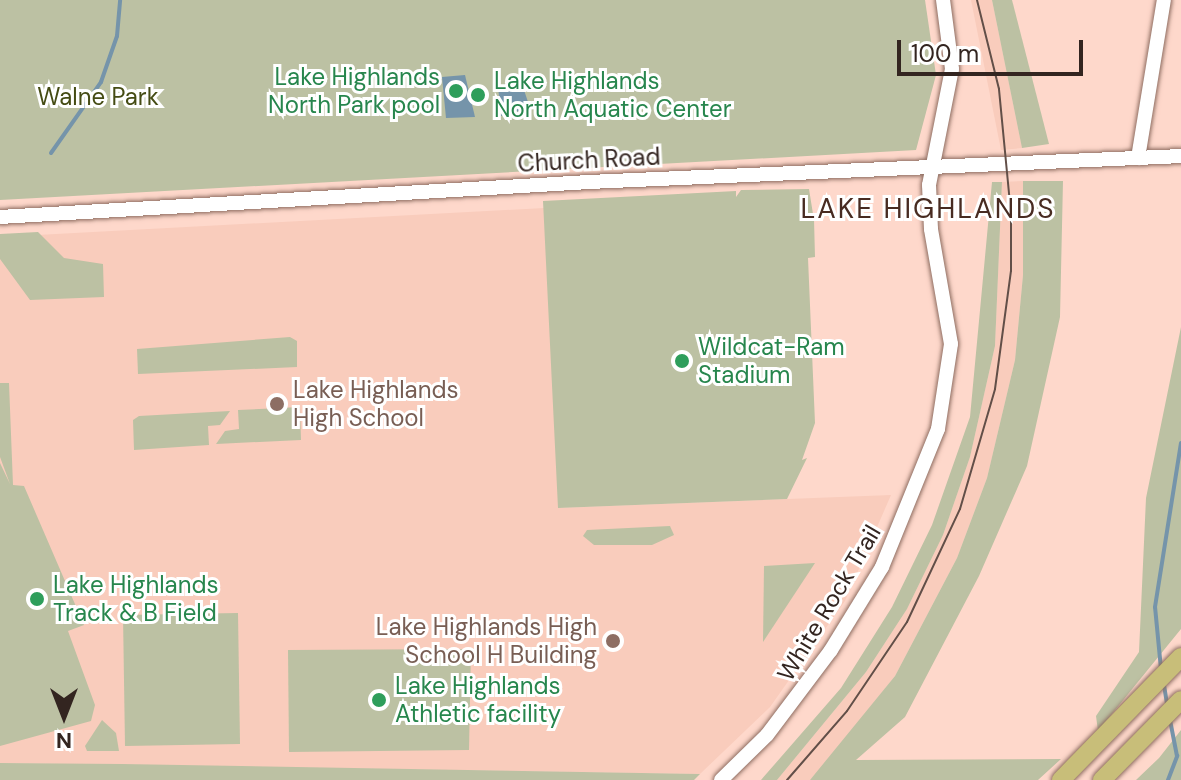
<!DOCTYPE html>
<html>
<head>
<meta charset="utf-8">
<style>
  body { margin:0 }
  #map { position:relative; width:1181px; height:780px; overflow:hidden; background:#fed8cb; font-family:"DM Sans",sans-serif }
  div>[style] { position:absolute }
  [style*='--x'] { left:calc(var(--x)*1px); top:calc(var(--y)*1px); width:calc(var(--w)*1px); rotate:calc(var(--a)*1deg) }
  .built>* { inset:0; background:#f9ccbc }
  .green>* { inset:0; background:#bcc1a3 }
  .water>* { inset:0; background:#7594aa }
  .stream>* { height:4px; margin:-2px; padding:0 2px; transform-origin:2px; border-radius:2px; background:#7594aa }
  .roads { filter:drop-shadow(0 0 2px #8e6d61) drop-shadow(0 0 2px #8e6d61) }
  .minor>* { height:14px; margin:-7px; padding:0 7px; transform-origin:7px; border-radius:7px; background:#fff }
  .major>* { height:18px; margin:-9px; padding:0 9px; transform-origin:9px; border-radius:9px; background:#c8be79 }
  .tram>* { height:2px; margin:-1px; padding:0 1px; transform-origin:1px; border-radius:1px; background:#624f48 }
  .dots>* { width:22px; height:22px; translate:-50% -50%; box-sizing:border-box; border:4px solid #fff; border-radius:50% }
  span { translate:-50% -50%; white-space:nowrap; text-align:center; line-height:1.15; -webkit-text-stroke:6px #fff; paint-order:stroke }
  .leisure-label { font-size:24px; color:#27864d }
  .right { translate:-100% -50%; text-align:right }
  .left { translate:0 -50%; text-align:left }
  .park-label { font-size:24px; color:#454c14 }
  .street-label { font-size:24px; color:#332520 }
  .education-label { font-size:24px; color:#785e54 }
  .quarter-label { font-size:28px; color:#482b21; letter-spacing:2px }
  .north { position:absolute; left:24px; top:676px; width:80px; height:80px; -webkit-text-stroke:6px #fff; paint-order:stroke; rotate:180deg; font-size:22px; font-weight:700; line-height:32px; text-align:center; color:#332520 }
  .north::after { content:''; display:block; margin:auto; width:28px; height:36px; background:#332520; clip-path:polygon(50% 0,100% 100%,50% 72%,0 100%) }
  .scale { position:absolute; left:897px; top:40px; width:186px; height:36px; box-sizing:border-box; border:4px solid #332520; border-top:0; padding-left:10px; font-size:24px; line-height:28px; white-space:nowrap; color:#332520; -webkit-text-stroke:6px #fff; paint-order:stroke }
</style>
</head>
<body>
<div id="map">
  <div class="built">
    <i style="clip-path:polygon(971px 0,992px 0,1022px 148px,1001px 150px)"></i>
    <i style="clip-path:polygon(1023px 181px,1023px 275px,1015px 360px,987px 478px,957px 558px,895px 676px,824px 766px,810px 780px,777px 780px,866px 672px,907px 609px,943px 535px,970px 457px,995px 346px,1002px 182px)"></i>
    <i style="clip-path:polygon(544px 208px,559px 508px,891px 495px,845px 601px,770px 707px,700px 774px,0 763px,0 237px)"></i>
  </div>
  <div class="green">
    <i style="clip-path:polygon(0 0,925px 0,936px 75px,916px 150px,0 200px)"></i>
    <i style="clip-path:polygon(992px 0,1012px 0,1049px 144px,1022px 148px)"></i>
    <i style="clip-path:polygon(1023px 181px,1063px 181px,1060px 317px,1027px 466px,979px 576px,905px 717px,856px 760px,1061px 759px,1038px 780px,810px 780px,895px 676px,957px 558px,987px 478px,1015px 360px,1023px 275px)"></i>
    <i style="clip-path:polygon(992px 182px,1002px 182px,995px 346px,970px 457px,943px 535px,907px 609px,866px 672px,777px 780px,761px 780px,841px 688px,892px 607px,932px 525px,970px 417px)"></i>
    <i style="clip-path:polygon(809px 189px,813px 214px,807px 218px,814px 219px,815px 257px,808px 258px,815px 423px,802px 460px,807px 458px,787px 499px,558px 508px,543px 201px,736px 191px,736px 197px,741px 190px)"></i>
    <i style="clip-path:polygon(38px 232px,64px 258px,103px 264px,104px 297px,30px 300px,0 259px,0 234px)"></i>
    <i style="clip-path:polygon(1181px 327px,1181px 629px,1098px 731px,1096px 716px,1139px 652px,1146px 498px)"></i>
    <i style="clip-path:polygon(290px 337px,297px 341px,297px 367px,138px 374px,137px 349px)"></i>
    <i style="clip-path:polygon(0 383px,9px 383px,13px 485px,24px 486px,84px 625px,68px 631px,95px 705px,91px 721px,0 746px,0 463px,10px 484px,0 457px)"></i>
    <i style="clip-path:polygon(300px 407px,301px 440px,216px 444px,225px 431px,239px 429px,238px 410px)"></i>
    <i style="clip-path:polygon(230px 411px,220px 425px,208px 426px,209px 445px,134px 450px,133px 420px,139px 416px)"></i>
    <i style="clip-path:polygon(670px 526px,674px 535px,652px 545px,594px 545px,583px 536px,587px 530px)"></i>
    <i style="clip-path:polygon(815px 563px,763px 642px,764px 566px)"></i>
    <i style="clip-path:polygon(238px 613px,240px 744px,125px 746px,123px 615px)"></i>
    <i style="clip-path:polygon(471px 649px,469px 750px,289px 752px,288px 650px)"></i>
    <i style="clip-path:polygon(102px 720px,116px 733px,119px 751px,87px 751px,85px 746px)"></i>
    <i style="clip-path:polygon(1181px 730px,1181px 780px,1136px 780px,1159px 758px)"></i>
    <i style="clip-path:polygon(0 763px,122px 764px,700px 774px,694px 780px,0 780px)"></i>
  </div>
  <div class="water">
    <i style="clip-path:polygon(465px 75px,475px 117px,446px 118px,442px 77px)"></i>
    <i style="clip-path:polygon(521px 81px,530px 108px,501px 116px,498px 86px)"></i>
  </div>
  <div class="stream">
    <i style="--x:51;--y:153;--w:87;--a:-54.8"></i>
    <i style="--x:101;--y:82;--w:49;--a:-70.8"></i>
    <i style="--x:117;--y:36;--w:36;--a:-85"></i>
    <i style="--x:1161;--y:669;--w:62;--a:-95.5"></i>
    <i style="--x:1155;--y:607;--w:166;--a:-81"></i>
    <i style="--x:1164;--y:685;--w:19;--a:81"></i>
    <i style="--x:1168;--y:780;--w:26;--a:-69"></i>
    <i style="--x:1177;--y:756;--w:36;--a:-101"></i>
  </div>
  <div class="roads">
    <div class="minor">
      <i style="--x:1138;--y:158;--w:160;--a:-80.7"></i>
      <i style="--x:0;--y:217;--w:590;--a:-3.4"></i>
      <i style="--x:589;--y:182;--w:593;--a:-2.51"></i>
      <i style="--x:721;--y:780;--w:64;--a:-44.4"></i>
      <i style="--x:767;--y:735;--w:106;--a:-53"></i>
      <i style="--x:831;--y:650;--w:97;--a:-58.4"></i>
      <i style="--x:882;--y:567;--w:149;--a:-67.9"></i>
      <i style="--x:938;--y:429;--w:86;--a:-81.3"></i>
      <i style="--x:951;--y:344;--w:117;--a:-99.9"></i>
      <i style="--x:931;--y:229;--w:44;--a:-92.6"></i>
      <i style="--x:929;--y:185;--w:118;--a:-78.8"></i>
      <i style="--x:952;--y:69;--w:70;--a:-97.4"></i>
    </div>
    <div class="major">
      <i style="--x:1061;--y:780;--w:172;--a:-45.7"></i>
      <i style="--x:1102;--y:780;--w:112;--a:-45.4"></i>
    </div>
  </div>
  <div class="tram">
    <i style="--x:787;--y:780;--w:91;--a:-49"></i>
    <i style="--x:847;--y:711;--w:107;--a:-56"></i>
    <i style="--x:907;--y:622;--w:125;--a:-64.9"></i>
    <i style="--x:960;--y:509;--w:125;--a:-73.7"></i>
    <i style="--x:995;--y:389;--w:119;--a:-82.3"></i>
    <i style="--x:1011;--y:271;--w:57;--a:-90"></i>
    <i style="--x:1011;--y:214;--w:126;--a:-95.5"></i>
    <i style="--x:999;--y:89;--w:92;--a:-103.9"></i>
  </div>
  <div class="dots">
    <i style="left:456px;top:91px;background:#2e9e5b"></i>
    <i style="left:478px;top:95px;background:#2e9e5b"></i>
    <i style="left:682px;top:361px;background:#2e9e5b"></i>
    <i style="left:277px;top:404px;background:#8d6e63"></i>
    <i style="left:37px;top:599px;background:#2e9e5b"></i>
    <i style="left:613px;top:641px;background:#8d6e63"></i>
    <i style="left:379px;top:700px;background:#2e9e5b"></i>
  </div>
  <div class="leisure-label">
    <span class="right" style="left:440px;top:91px">Lake Highlands<br>North Park pool</span>
    <span class="left" style="left:494px;top:95px">Lake Highlands<br>North Aquatic Center</span>
    <span class="left" style="left:698px;top:361px">Wildcat-Ram<br>Stadium</span>
    <span class="left" style="left:53px;top:599px">Lake Highlands<br>Track &amp; B Field</span>
    <span class="left" style="left:395px;top:700px">Lake Highlands<br>Athletic facility</span>
  </div>
  <div class="park-label">
    <span style="left:98px;top:97px">Walne Park</span>
  </div>
  <div class="street-label">
    <span style="left:589px;top:160px;rotate:-3deg">Church Road</span>
    <span style="left:829px;top:603px;rotate:-59deg">White Rock Trail</span>
  </div>
  <div class="education-label">
    <span class="left" style="left:293px;top:404px">Lake Highlands<br>High School</span>
    <span class="right" style="left:597px;top:641px">Lake Highlands High<br>School H Building</span>
  </div>
  <div class="quarter-label">
    <span style="left:928px;top:209px">LAKE HIGHLANDS</span>
  </div>
  <div class="north">N</div>
  <div class="scale">100 m</div>
</div>
</body>
</html>
